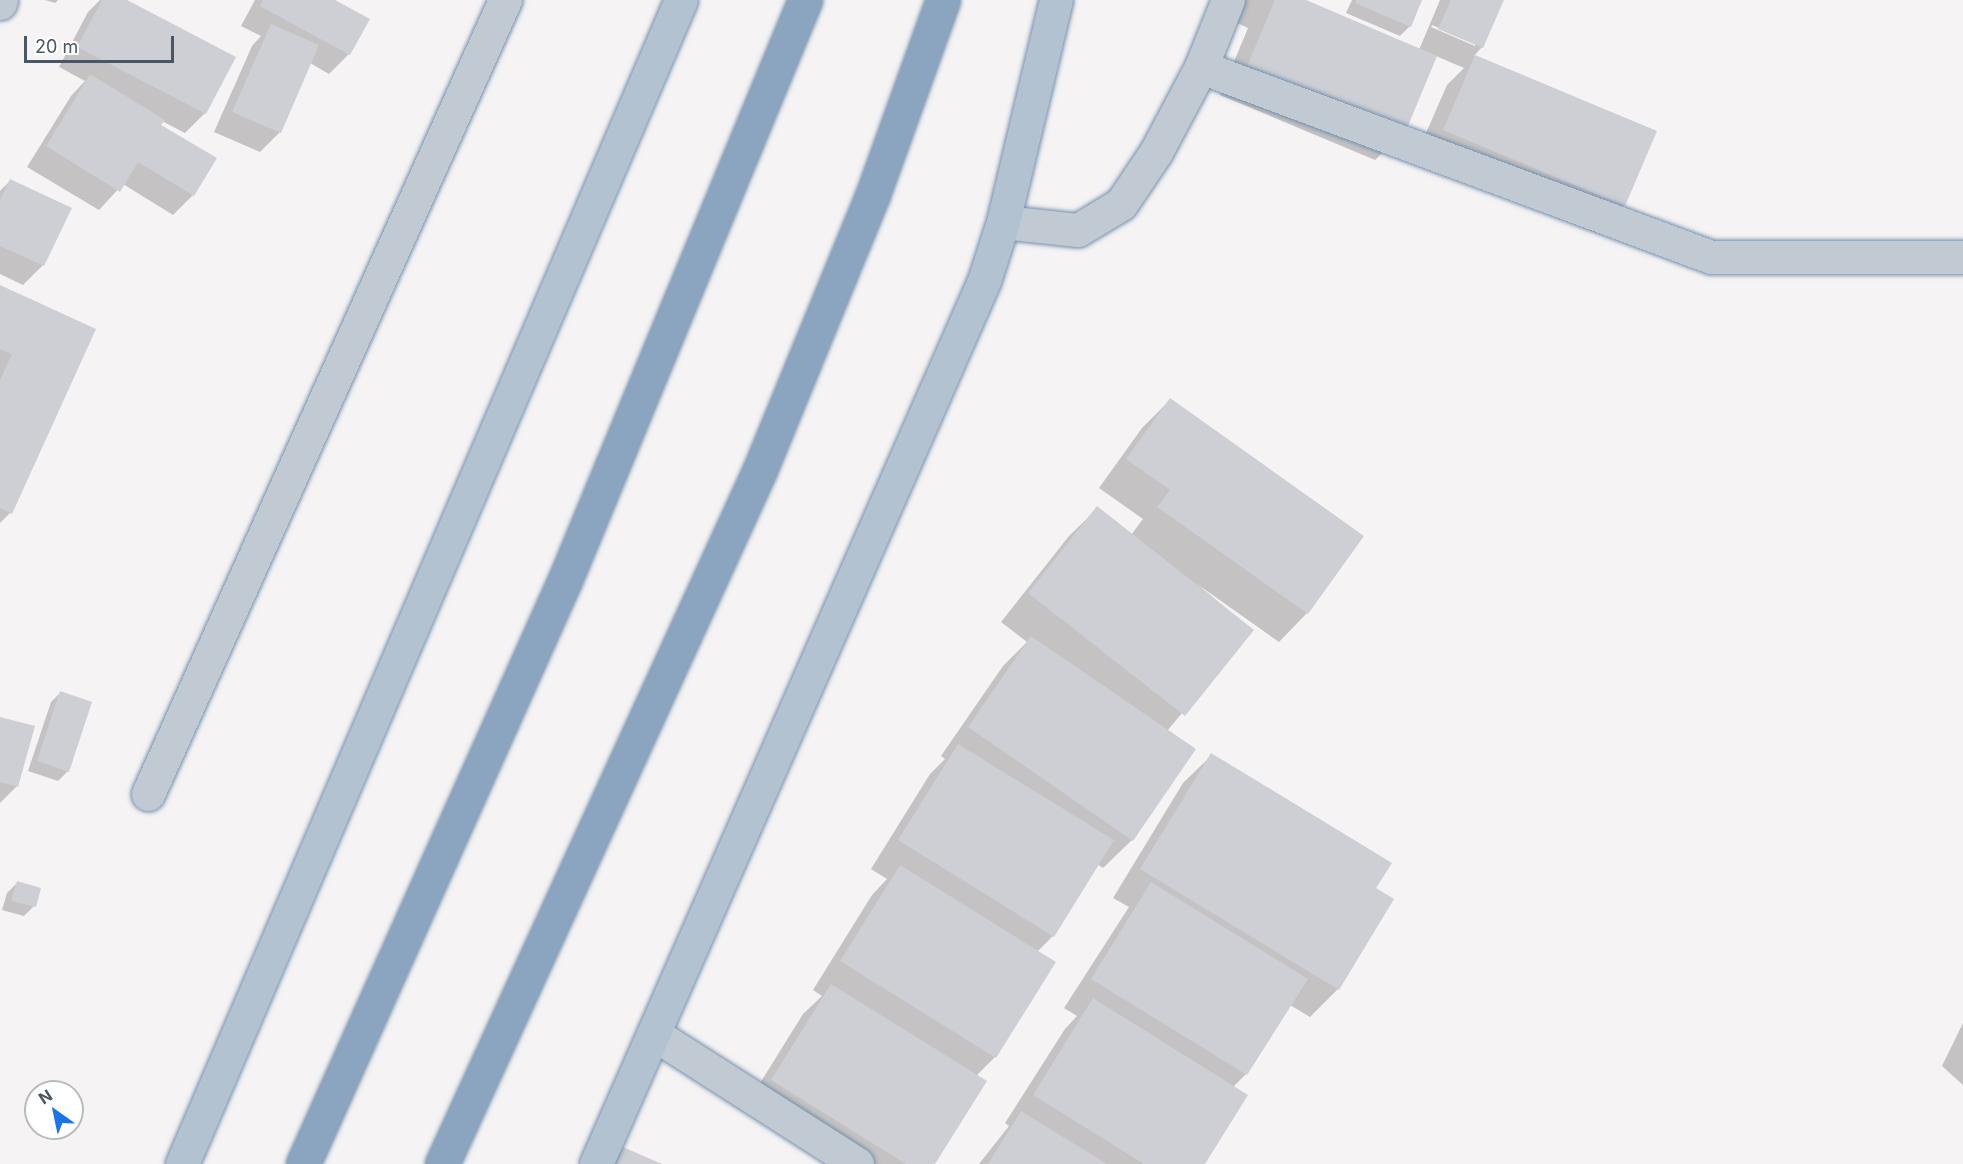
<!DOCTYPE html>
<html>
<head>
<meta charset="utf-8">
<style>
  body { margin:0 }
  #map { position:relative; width:1963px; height:1164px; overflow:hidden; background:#f5f3f3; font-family:Inter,sans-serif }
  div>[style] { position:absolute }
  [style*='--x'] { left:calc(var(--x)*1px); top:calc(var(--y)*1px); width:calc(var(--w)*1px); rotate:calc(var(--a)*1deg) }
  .shadow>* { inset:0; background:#0003 }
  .building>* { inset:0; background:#cdcfd5 }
  .roads { filter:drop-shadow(0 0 2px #7690ad) drop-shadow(0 0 2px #7690ad) }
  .minor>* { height:33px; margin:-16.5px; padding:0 16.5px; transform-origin:16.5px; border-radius:16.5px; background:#c1cad2 }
  .major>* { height:33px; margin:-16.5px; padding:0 16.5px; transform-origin:16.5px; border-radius:16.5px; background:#b3c2d1 }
  .highway>* { height:33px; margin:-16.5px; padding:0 16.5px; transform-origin:16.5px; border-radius:16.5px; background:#8ba5c1 }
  span { translate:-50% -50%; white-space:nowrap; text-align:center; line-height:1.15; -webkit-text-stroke:6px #fff; paint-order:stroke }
  .north { position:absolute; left:24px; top:1080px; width:60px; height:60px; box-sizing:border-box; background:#fff; border:2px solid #b7bbc0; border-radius:50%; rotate:327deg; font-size:16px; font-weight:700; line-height:24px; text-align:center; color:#4a5661 }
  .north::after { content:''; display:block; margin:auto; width:21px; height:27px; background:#1a73e8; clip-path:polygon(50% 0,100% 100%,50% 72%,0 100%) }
  .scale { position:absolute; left:24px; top:36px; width:150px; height:27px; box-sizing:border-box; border:3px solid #4a5661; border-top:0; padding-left:8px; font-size:18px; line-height:21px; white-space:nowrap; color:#4a5661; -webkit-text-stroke:4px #fff; paint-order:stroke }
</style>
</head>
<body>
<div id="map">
  <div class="shadow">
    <i style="clip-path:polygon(45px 0,58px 0,55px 3px)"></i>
    <i style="clip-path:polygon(100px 0,124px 0,205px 113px,185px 133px,162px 121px,159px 125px,193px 195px,173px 215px,123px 184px,99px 210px,27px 167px,71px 96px,85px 81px,59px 67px,88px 12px)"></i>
    <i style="clip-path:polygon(255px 0,331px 0,349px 54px,329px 74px,310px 63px,279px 133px,260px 152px,214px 132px,252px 46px,261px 36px,241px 26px)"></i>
    <i style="clip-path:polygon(evenodd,1244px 0,1304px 0,1419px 50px,1440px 0,1502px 0,1482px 47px,1474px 56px,1655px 132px,1624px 205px,1596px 233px,1415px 158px,1447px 85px,1464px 68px,1436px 56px,1404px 132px,1375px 160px,1220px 95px,1248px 28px,1235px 22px,1244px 0,1432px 25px,1475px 43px,1475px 46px,1431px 27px,1432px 25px)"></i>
    <i style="clip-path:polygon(1352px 0,1421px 0,1410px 26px,1400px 36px,1346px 13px)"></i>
    <i style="clip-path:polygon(10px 181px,43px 265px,23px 285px,0 274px,0 191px)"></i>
    <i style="clip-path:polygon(0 287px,94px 330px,10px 513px,0 523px)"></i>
    <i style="clip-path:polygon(1170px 400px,1362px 537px,1307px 613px,1279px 642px,1197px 584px,1252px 630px,1167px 731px,1132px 840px,1103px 868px,1097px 864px,1053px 936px,1037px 952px,995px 1057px,976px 1076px,933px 1164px,832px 1164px,744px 1109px,803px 1014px,822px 996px,813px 990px,872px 895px,887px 879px,871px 869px,930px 774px,945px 759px,941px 756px,1003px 666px,1027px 642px,1001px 622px,1069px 536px,1098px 508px,1131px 535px,1143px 519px,1099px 488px,1142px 428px)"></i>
    <i style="clip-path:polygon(61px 692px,68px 771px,58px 781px,28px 771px,51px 702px)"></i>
    <i style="clip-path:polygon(0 718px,17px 786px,0 803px)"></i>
    <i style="clip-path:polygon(1212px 755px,1374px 889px,1338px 989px,1310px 1017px,1290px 1005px,1246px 1074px,1233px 1087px,1204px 1164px,979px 1164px,1009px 1126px,1005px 1123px,1065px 1029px,1077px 1016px,1064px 1008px,1129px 907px,1113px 898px,1183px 783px)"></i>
    <i style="clip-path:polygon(17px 883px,34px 906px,24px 916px,2px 910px,7px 893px)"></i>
    <i style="clip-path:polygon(1963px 1023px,1963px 1085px,1942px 1066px)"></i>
    <i style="clip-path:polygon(624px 1149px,659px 1164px,609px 1164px)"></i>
  </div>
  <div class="building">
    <i style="clip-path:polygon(102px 0,127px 0,236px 57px,206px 114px,77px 47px)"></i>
    <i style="clip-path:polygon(263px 0,335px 0,370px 19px,350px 55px,260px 6px)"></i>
    <i style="clip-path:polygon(1275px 0,1306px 0,1437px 56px,1405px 133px,1247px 66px)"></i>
    <i style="clip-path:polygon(1356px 0,1422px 0,1411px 27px,1355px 3px)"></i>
    <i style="clip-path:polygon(1451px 0,1504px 0,1483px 48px,1438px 29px)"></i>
    <i style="clip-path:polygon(271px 24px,319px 45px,281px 133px,232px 112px)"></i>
    <i style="clip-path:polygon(1475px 55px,1657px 131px,1625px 206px,1443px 130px)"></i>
    <i style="clip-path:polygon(90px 74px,165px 120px,161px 125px,217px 158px,194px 196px,138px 162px,120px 192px,46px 146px)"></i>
    <i style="clip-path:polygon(10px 179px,72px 208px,44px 266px,0 246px,0 200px)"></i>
    <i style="clip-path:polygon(0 285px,96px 329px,12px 514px,0 508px,0 380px,12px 354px,0 349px)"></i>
    <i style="clip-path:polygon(1170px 398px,1364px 536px,1308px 614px,1157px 507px,1170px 490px,1126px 459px)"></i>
    <i style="clip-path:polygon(1097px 506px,1254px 630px,1185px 716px,1028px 593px)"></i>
    <i style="clip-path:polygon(1031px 636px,1196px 749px,1133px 841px,968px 727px)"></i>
    <i style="clip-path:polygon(60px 691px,92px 702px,69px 772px,37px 761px)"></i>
    <i style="clip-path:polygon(0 717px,35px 726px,18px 787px,0 782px)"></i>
    <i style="clip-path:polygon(958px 744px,1114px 840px,1054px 937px,898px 840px)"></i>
    <i style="clip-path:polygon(1211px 753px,1392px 863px,1376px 888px,1394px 899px,1339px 990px,1140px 869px)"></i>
    <i style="clip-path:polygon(900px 865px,1056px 962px,996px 1058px,840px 961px)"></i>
    <i style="clip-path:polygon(17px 881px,41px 888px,36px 907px,11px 901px)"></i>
    <i style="clip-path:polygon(1151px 882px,1308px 979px,1247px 1075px,1091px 979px)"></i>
    <i style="clip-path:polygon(831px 984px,987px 1081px,935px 1164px,906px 1164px,771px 1080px)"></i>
    <i style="clip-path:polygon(1093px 998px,1248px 1095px,1205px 1164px,1144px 1164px,1033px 1095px)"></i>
    <i style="clip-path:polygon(1021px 1111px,1107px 1164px,988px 1164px)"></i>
    <i style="clip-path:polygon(623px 1147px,662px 1164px,616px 1164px)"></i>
  </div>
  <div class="roads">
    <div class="minor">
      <i style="--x:0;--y:3;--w:3;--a:-72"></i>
      <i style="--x:1201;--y:67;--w:544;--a:20.43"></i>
      <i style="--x:1711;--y:257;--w:252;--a:0"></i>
      <i style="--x:1003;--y:222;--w:75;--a:6.1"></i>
      <i style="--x:1078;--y:230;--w:50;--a:-31.2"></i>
      <i style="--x:1121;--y:204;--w:63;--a:-56.1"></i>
      <i style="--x:1156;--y:152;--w:96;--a:-62.1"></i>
      <i style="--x:1201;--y:67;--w:72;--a:-68.1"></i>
      <i style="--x:148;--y:794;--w:871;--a:-65.79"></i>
      <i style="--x:654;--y:1034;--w:241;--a:32.6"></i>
    </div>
    <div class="major">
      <i style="--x:182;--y:1164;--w:1266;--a:-66.8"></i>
      <i style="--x:596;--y:1164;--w:964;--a:-66.28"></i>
      <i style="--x:984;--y:281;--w:62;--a:-72.1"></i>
      <i style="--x:1003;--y:222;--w:228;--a:-76.6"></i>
    </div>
    <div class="highway">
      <i style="--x:303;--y:1164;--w:640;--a:-65.84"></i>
      <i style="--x:565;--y:580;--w:628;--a:-67.52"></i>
      <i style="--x:442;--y:1164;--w:761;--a:-65.39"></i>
      <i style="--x:759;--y:472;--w:300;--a:-67.7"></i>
      <i style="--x:873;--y:194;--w:206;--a:-70.2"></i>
    </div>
  </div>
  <div class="north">N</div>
  <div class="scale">20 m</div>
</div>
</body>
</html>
